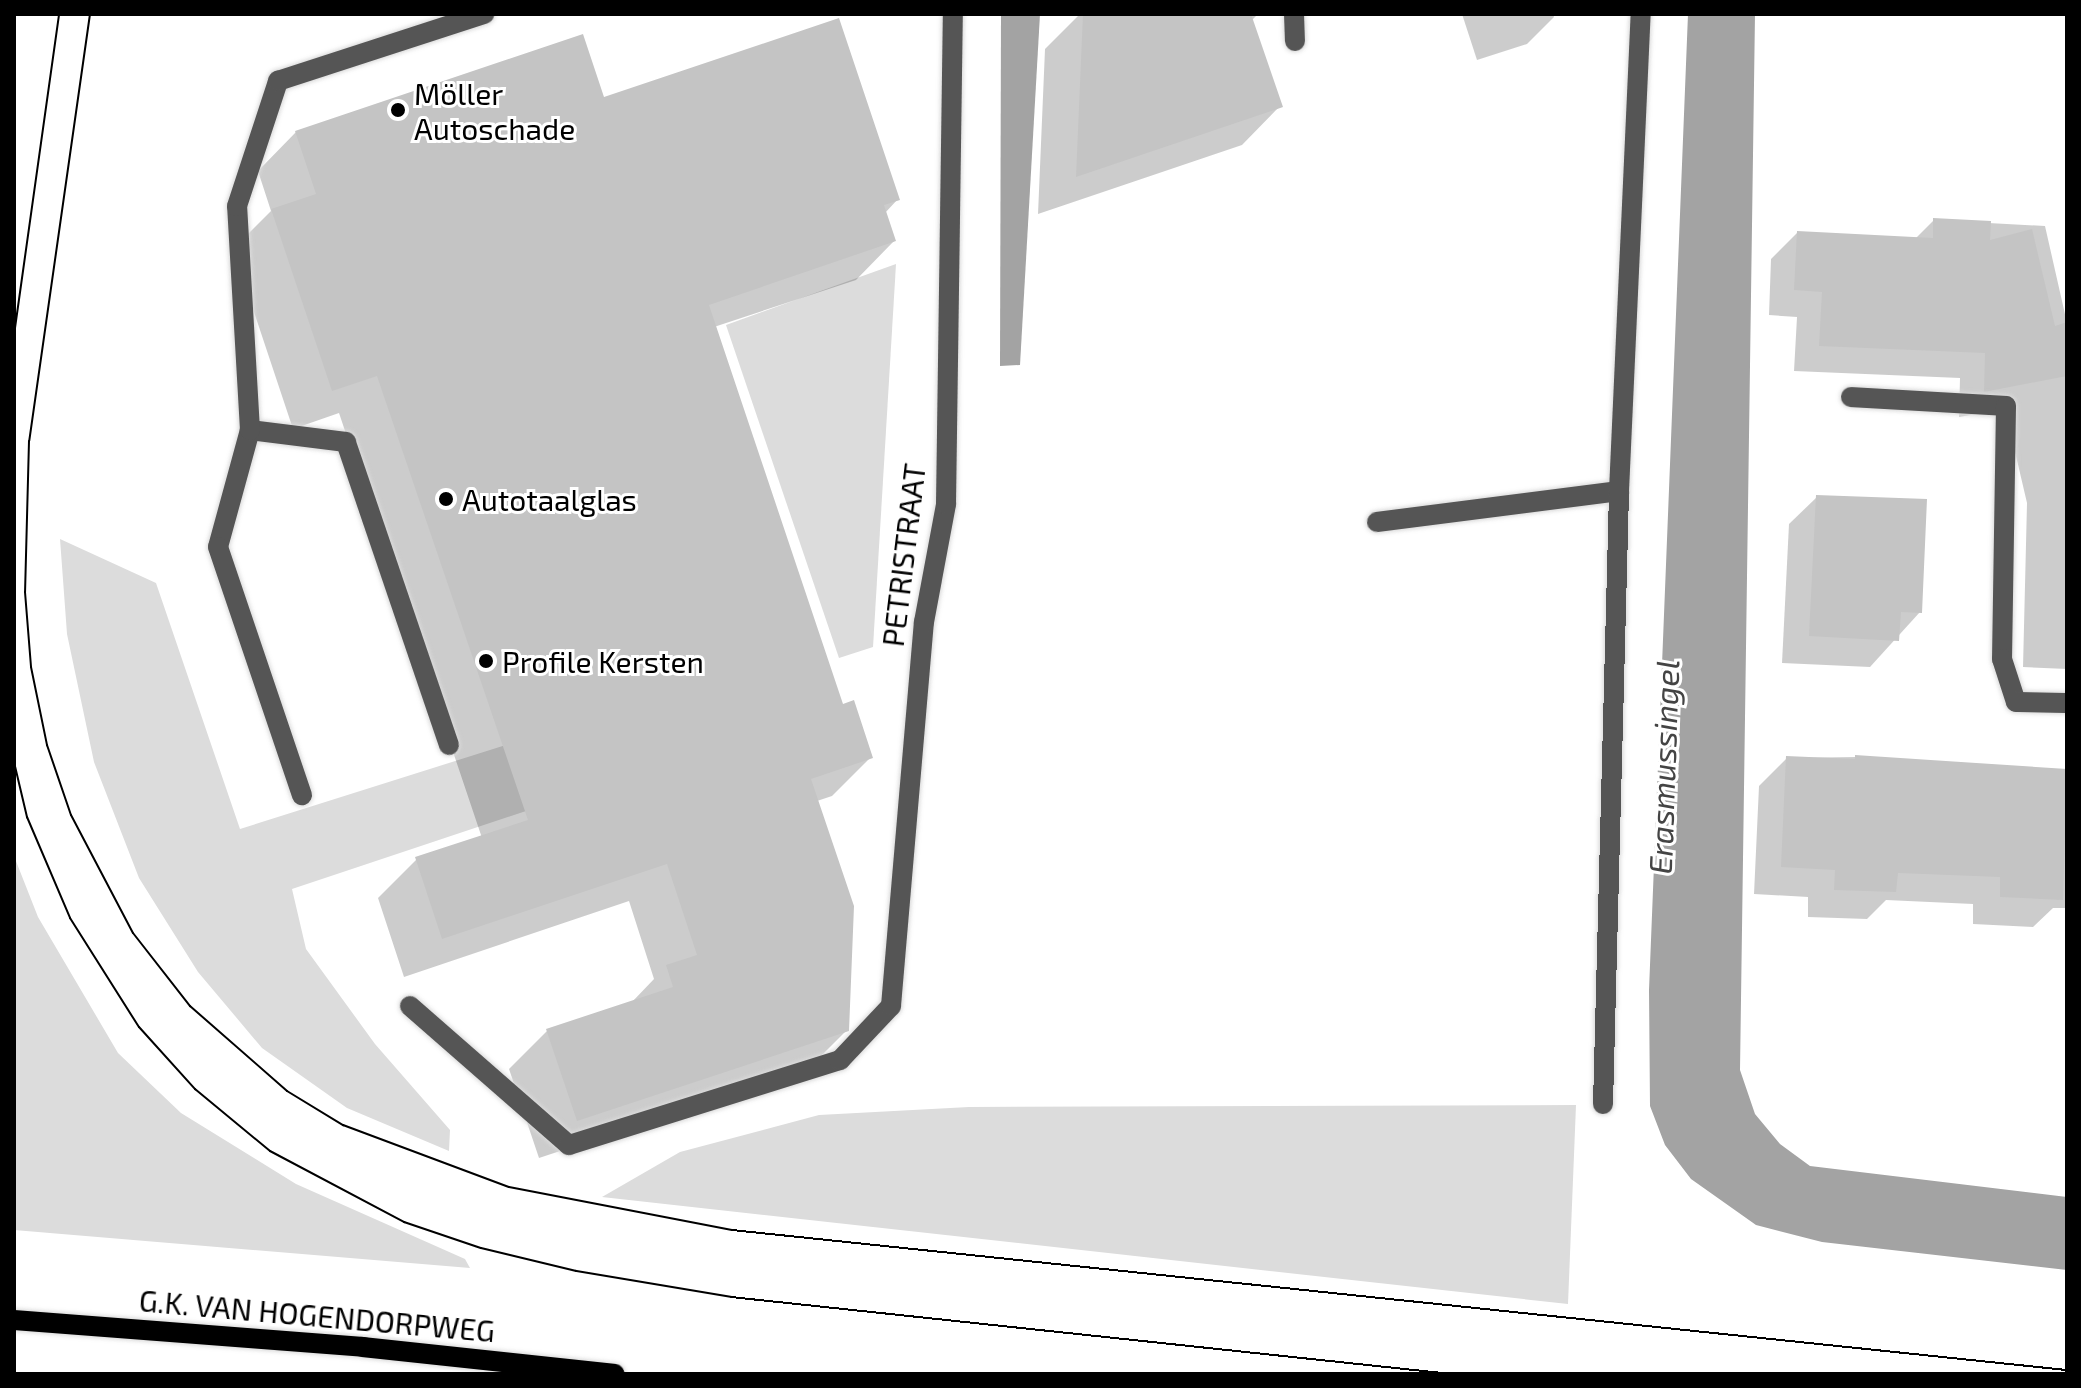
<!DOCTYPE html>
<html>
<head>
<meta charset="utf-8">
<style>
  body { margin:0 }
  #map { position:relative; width:2081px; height:1388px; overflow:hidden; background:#fff; font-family:"Exo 2",sans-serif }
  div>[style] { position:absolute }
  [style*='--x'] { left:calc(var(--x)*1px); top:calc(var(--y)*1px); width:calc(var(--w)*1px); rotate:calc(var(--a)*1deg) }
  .green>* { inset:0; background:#dcdcdc }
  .water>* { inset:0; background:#a3a3a3 }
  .shadow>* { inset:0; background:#0003 }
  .building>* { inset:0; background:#c4c4c4 }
  .roads { filter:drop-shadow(0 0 2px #dbdbdb) drop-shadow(0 0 2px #dbdbdb) }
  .minor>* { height:20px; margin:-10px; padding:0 10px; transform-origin:10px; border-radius:10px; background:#555 }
  .major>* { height:20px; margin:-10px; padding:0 10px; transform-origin:10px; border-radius:10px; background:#000 }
  .tram>* { height:2px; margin:-1px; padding:0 1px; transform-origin:1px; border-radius:1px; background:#000 }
  .dots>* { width:22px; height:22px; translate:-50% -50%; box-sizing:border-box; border:4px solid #fff; border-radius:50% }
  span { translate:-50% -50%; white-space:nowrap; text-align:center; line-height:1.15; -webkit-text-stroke:6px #fff; paint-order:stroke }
  .poi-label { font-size:30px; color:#000 }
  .left { translate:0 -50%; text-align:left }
  .street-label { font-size:30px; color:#000 }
  .water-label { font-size:32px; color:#444; font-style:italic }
  .frame { position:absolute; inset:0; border:16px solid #000; pointer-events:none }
</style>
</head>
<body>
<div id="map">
  <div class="green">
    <i style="clip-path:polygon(896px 264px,873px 647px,839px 658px,726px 325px)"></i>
    <i style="clip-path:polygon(60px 539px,156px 583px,240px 829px,509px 744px,574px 795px,292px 889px,306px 949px,375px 1044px,450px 1130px,449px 1151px,347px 1108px,262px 1048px,198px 972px,139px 878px,94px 762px,67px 634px)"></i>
    <i style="clip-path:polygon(14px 856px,38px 917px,118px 1053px,181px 1113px,296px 1184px,465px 1259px,470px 1268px,14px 1230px)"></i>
    <i style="clip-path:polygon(1576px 1105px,1568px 1304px,602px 1197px,680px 1152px,819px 1115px,969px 1107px)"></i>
  </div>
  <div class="water">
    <i style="clip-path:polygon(1001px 14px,1040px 14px,1020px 365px,1000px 366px)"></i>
    <i style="clip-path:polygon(1688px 14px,1755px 14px,1740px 1070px,1755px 1114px,1780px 1144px,1810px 1166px,2067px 1197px,2067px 1270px,1822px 1242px,1756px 1225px,1691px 1179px,1665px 1145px,1650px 1106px,1649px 990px)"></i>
  </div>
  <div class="shadow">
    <i style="clip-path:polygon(1080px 14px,1258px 14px,1251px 21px,1280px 106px,1242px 145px,1038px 214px,1045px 49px)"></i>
    <i style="clip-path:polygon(1462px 14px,1553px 14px,1554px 17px,1527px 44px,1477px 60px)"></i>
    <i style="clip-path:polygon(602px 99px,898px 199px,885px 213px,894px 241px,856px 280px,714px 327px,842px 706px,871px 757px,832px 796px,817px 801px,847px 1030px,808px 1069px,539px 1158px,509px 1069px,547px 1031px,631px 1003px,654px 979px,629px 901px,404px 977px,378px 898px,417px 859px,482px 838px,339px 413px,293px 429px,233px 249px,271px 211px,258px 171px,296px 132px)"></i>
    <i style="clip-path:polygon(1934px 220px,2045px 226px,2067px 323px,2067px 669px,2023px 667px,2027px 503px,2005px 409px,1959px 417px,1960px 378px,1794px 371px,1797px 317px,1769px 315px,1771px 259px,1797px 233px,1915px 239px)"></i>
    <i style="clip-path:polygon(1817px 497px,1920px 612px,1870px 667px,1782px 663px,1789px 524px)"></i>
    <i style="clip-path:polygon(1856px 757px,2067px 771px,2067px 908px,2053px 908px,2033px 927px,1973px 924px,1973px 904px,1886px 900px,1867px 919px,1808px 917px,1808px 897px,1754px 894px,1759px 786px,1787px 758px)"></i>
  </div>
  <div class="building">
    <i style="clip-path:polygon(1083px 14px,1251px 14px,1283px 107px,1076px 177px)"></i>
    <i style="clip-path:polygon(839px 18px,900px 200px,884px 205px,896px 241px,709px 305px,843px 704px,854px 700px,873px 758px,811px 779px,854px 906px,849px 1031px,577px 1121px,546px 1029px,673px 987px,666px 965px,697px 955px,667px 864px,442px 939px,415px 857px,528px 820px,377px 376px,332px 391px,271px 209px,316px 194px,295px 131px,583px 34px,604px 97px)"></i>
    <i style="clip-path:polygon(1933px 218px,1991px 221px,1990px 240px,2032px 229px,2055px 326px,2067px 322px,2067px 376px,1984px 392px,1985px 353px,1819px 346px,1822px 292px,1794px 290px,1797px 231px,1933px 238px)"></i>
    <i style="clip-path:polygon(1816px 495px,1927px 499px,1922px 613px,1901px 612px,1899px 641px,1809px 636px)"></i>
    <i style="clip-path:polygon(1855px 755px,2067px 769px,2063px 900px,2000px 897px,2000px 877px,1898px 873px,1896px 892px,1834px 890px,1835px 870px,1781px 867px,1786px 756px,1855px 759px)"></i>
  </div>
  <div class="roads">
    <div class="minor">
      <i style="--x:1294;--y:14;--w:27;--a:88"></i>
      <i style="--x:1851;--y:397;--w:155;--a:3.3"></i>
      <i style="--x:2006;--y:406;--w:253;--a:90.9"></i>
      <i style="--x:2002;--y:659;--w:45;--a:72"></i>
      <i style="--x:2016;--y:702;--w:51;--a:1.1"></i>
      <i style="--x:250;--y:430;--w:121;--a:105.3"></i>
      <i style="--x:218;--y:547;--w:262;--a:71.3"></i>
      <i style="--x:1377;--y:522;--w:244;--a:-7.3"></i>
      <i style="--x:449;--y:745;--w:320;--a:-108.8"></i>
      <i style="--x:346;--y:442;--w:97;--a:-172.9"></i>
      <i style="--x:250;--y:430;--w:224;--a:-93.3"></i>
      <i style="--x:237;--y:206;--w:132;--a:-71.8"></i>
      <i style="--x:278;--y:81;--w:217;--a:-18"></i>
      <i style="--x:410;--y:1006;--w:211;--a:41.2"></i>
      <i style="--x:569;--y:1145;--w:284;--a:-17.4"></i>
      <i style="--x:840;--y:1060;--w:74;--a:-46.6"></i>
      <i style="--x:891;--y:1006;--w:385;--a:-85.1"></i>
      <i style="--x:924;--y:622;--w:120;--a:-79.4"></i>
      <i style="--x:946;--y:504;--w:490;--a:-89.2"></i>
      <i style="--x:1603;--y:1104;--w:613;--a:-88.5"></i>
      <i style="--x:1619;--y:491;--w:478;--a:-87.4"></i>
    </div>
    <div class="major">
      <i style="--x:14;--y:1320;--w:350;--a:4.4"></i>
      <i style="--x:363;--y:1347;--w:253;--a:6.1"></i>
    </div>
  </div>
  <div class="tram">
    <i style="--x:90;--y:14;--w:431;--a:98.1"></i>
    <i style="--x:29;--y:441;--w:151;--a:91.5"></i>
    <i style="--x:25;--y:592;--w:75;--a:85.4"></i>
    <i style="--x:31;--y:667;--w:80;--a:78.4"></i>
    <i style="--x:47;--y:745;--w:74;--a:71.1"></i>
    <i style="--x:71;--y:815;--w:133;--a:62.3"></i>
    <i style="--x:133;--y:933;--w:93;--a:52"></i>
    <i style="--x:190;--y:1006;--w:129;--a:41.2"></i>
    <i style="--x:287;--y:1091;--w:66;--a:31.3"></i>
    <i style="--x:343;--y:1125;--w:177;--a:20.5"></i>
    <i style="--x:509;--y:1187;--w:227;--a:10.9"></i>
    <i style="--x:732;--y:1230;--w:1342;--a:5.99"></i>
    <i style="--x:14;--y:335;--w:324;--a:-82"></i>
    <i style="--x:14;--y:762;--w:57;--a:76.7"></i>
    <i style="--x:27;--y:817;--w:110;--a:66.9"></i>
    <i style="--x:70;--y:918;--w:129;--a:57.7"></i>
    <i style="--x:139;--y:1027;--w:84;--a:47.9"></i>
    <i style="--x:195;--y:1089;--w:97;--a:39.6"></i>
    <i style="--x:270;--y:1151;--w:152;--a:27.9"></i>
    <i style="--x:404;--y:1222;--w:81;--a:18.7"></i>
    <i style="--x:481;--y:1248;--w:98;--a:13.6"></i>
    <i style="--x:576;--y:1271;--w:157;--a:9.5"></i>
    <i style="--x:731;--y:1297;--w:724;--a:6.1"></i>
  </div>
  <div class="dots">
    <i style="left:398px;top:110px;background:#000"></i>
    <i style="left:446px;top:499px;background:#000"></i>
    <i style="left:486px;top:661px;background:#000"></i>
  </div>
  <div class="poi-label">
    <span class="left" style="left:414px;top:110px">Möller<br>Autoschade</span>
    <span class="left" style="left:462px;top:499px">Autotaalglas</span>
    <span class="left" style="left:502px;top:661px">Profile Kersten</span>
  </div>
  <div class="street-label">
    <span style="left:903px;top:555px;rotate:-83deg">PETRISTRAAT</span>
    <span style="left:317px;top:1315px;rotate:5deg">G.K. VAN HOGENDORPWEG</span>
  </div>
  <div class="water-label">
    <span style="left:1663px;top:767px;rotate:-88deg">Erasmussingel</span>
  </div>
  <div class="frame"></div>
</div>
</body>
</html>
